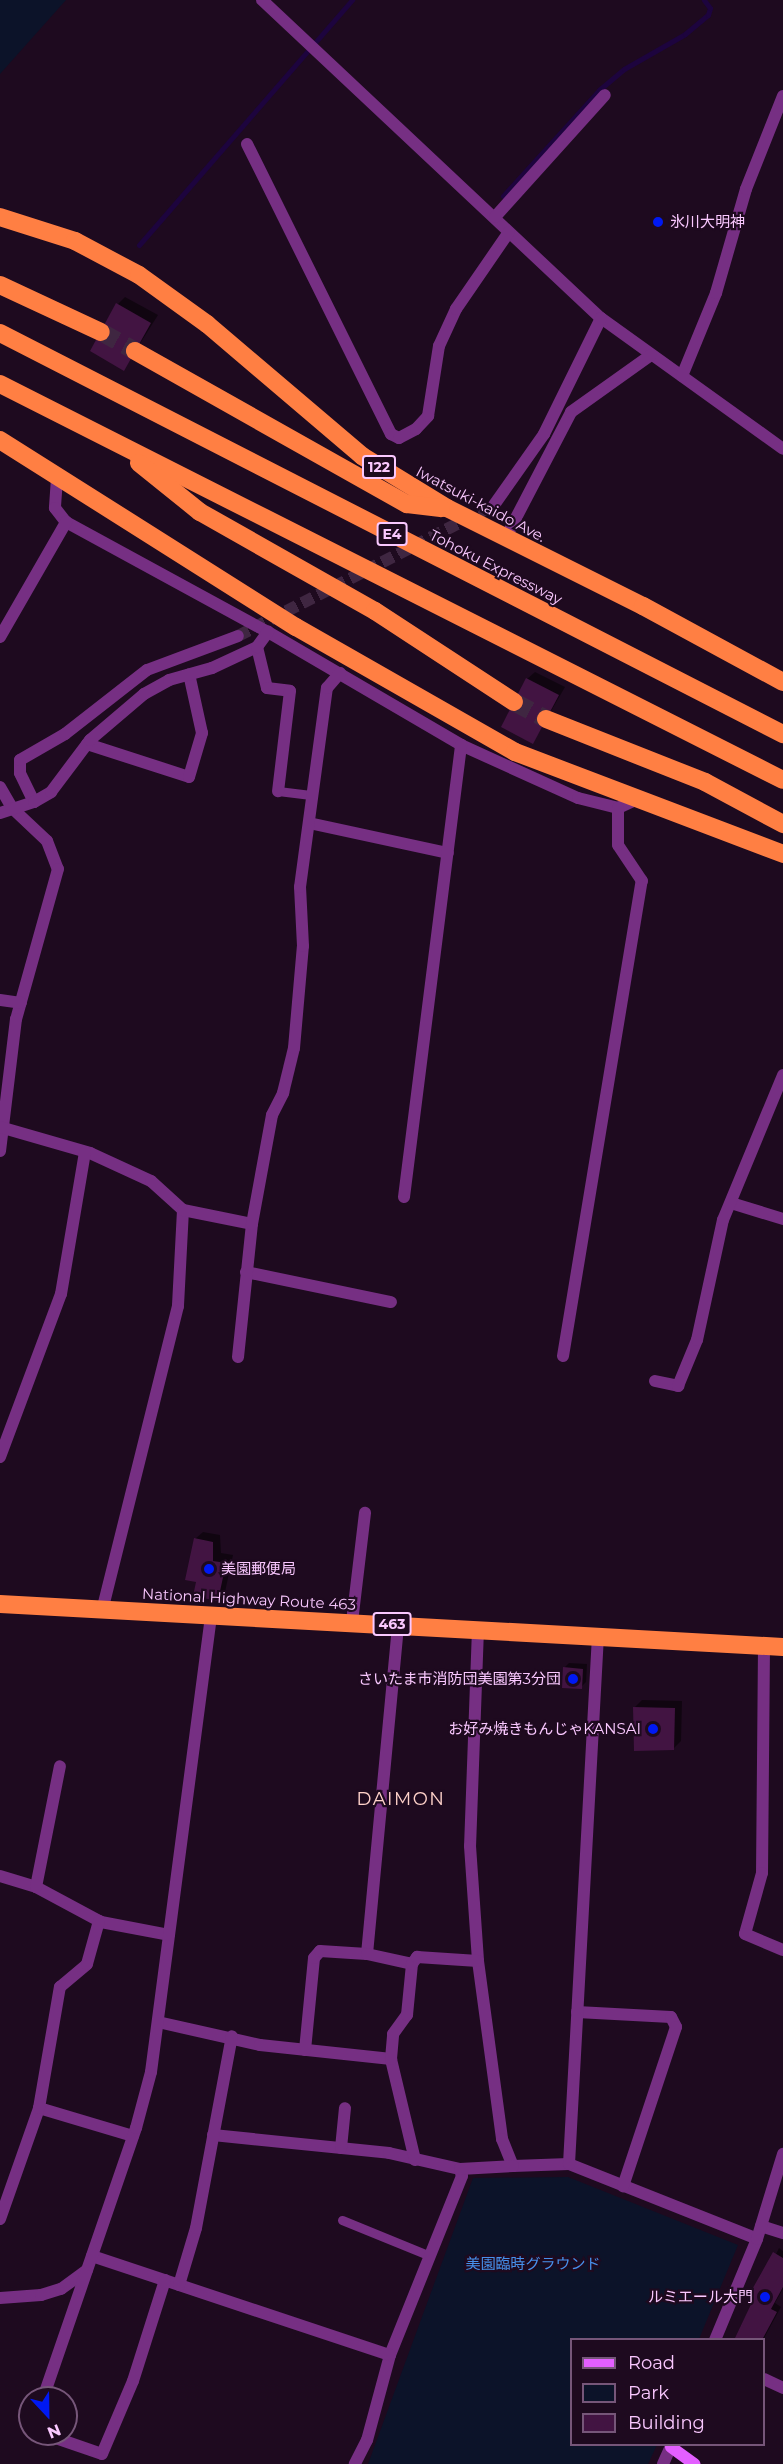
<!DOCTYPE html>
<html>
<head>
<meta charset="utf-8">
<style>
  body { margin:0 }
  #map { position:relative; width:783px; height:2464px; overflow:hidden; background:#1e0a1f; font-family:Montserrat,"Noto Sans JP",sans-serif }
  div>[style] { position:absolute }
  [style*='--x'] { left:calc(var(--x)*1px); top:calc(var(--y)*1px); width:calc(var(--w)*1px); rotate:calc(var(--a)*1deg) }
  .green>* { inset:0; background:#0c1329 }
  .shadow>* { inset:0; background:#0007 }
  .stream>* { height:5px; margin:-2.5px; padding:0 2.5px; transform-origin:2.5px; border-radius:2.5px; background:#1d043e }
  .building>* { inset:0; background:#421442 }
  .street-tunnel>* { height:12px; margin-top:-6px; transform-origin:0; background:repeating-linear-gradient(90deg,#3f2641 0 12px,transparent 0 18px) }
  .highway-tunnel>* { height:18px; margin-top:-9px; transform-origin:0; background:repeating-linear-gradient(90deg,#3f2641 0 18px,transparent 0 27px) }
  .lane>* { height:9px; margin:-4.5px; padding:0 4.5px; transform-origin:4.5px; border-radius:4.5px; background:#762f83 }
  .street>* { height:12px; margin:-6px; padding:0 6px; transform-origin:6px; border-radius:6px; background:#762f83 }
  .secondary>* { height:12px; margin:-6px; padding:0 6px; transform-origin:6px; border-radius:6px; background:#e35fff }
  .highway>* { height:18px; margin:-9px; padding:0 9px; transform-origin:9px; border-radius:9px; background:#ff7f43 }
  .dots>* { width:16px; height:16px; translate:-50% -50%; box-sizing:border-box; border:3px solid #1e0a1f; border-radius:50% }
  span { translate:-50% -50%; white-space:nowrap; text-align:center; line-height:1.15; -webkit-text-stroke:4.5px #1e0a1f; paint-order:stroke }
  .shield-label span { padding:2px 4px; background:#1e0a1f; border:2px solid; border-radius:4px; -webkit-text-stroke-width:0 }
  .shield-label { font-size:14px; color:#fac8ff; font-weight:700 }
  .poi-label { font-size:15px; color:#fac8ff }
  .left { translate:0 -50%; text-align:left }
  .right { translate:-100% -50%; text-align:right }
  .street-label { font-size:15px; color:#fac8ff }
  .park-label { font-size:15px; color:#4791ec }
  .quarter-label { font-size:18px; color:#ffd2ca; letter-spacing:1.5px }
  .legend { position:absolute; left:570px; top:2338px; width:195px; height:108px; box-sizing:border-box; background:#1e0a1f; border:2px solid #765679; margin:0; padding:8px 10px; list-style:none; font-size:18px; color:#fac8ff }
  .legend li { display:flex; align-items:center; gap:12px; height:30px }
  .legend b { width:30px; border:2px solid #765679 }
  .north { position:absolute; left:18px; top:2386px; width:60px; height:60px; box-sizing:border-box; background:#1e0a1f; border:2px solid #765679; border-radius:50%; rotate:158deg; font-size:16px; font-weight:700; line-height:24px; text-align:center; color:#fac8ff }
  .north::after { content:''; display:block; margin:auto; width:21px; height:27px; background:#0019f3; clip-path:polygon(50% 0,100% 100%,50% 72%,0 100%) }
</style>
</head>
<body>
<div id="map">
  <div class="green">
    <i style="clip-path:polygon(0 0,66px 0,0 74px)"></i>
    <i style="clip-path:polygon(568px 2177px,738px 2245px,699px 2339px,572px 2340px,572px 2444px,657px 2445px,648px 2464px,368px 2464px,473px 2178px)"></i>
  </div>
  <div class="shadow">
    <i style="clip-path:polygon(125px 297px,158px 315px,124px 369px,118px 304px)"></i>
    <i style="clip-path:polygon(535px 672px,565px 687px,533px 742px,527px 679px)"></i>
    <i style="clip-path:polygon(203px 1532px,220px 1535px,221px 1553px,233px 1555px,225px 1592px,218px 1599px,198px 1581px,195px 1539px)"></i>
    <i style="clip-path:polygon(569px 1663px,587px 1664px,586px 1682px,581px 1687px,564px 1668px)"></i>
    <i style="clip-path:polygon(642px 1700px,682px 1701px,681px 1741px,673px 1749px,635px 1750px,634px 1708px)"></i>
    <i style="clip-path:polygon(779px 2248px,783px 2251px,783px 2289px,775px 2303px,781px 2307px,763px 2340px,737px 2340px,735px 2338px)"></i>
  </div>
  <div class="stream">
    <i style="--x:503;--y:196;--w:143;--a:-47.8"></i>
    <i style="--x:599;--y:90;--w:33;--a:-40"></i>
    <i style="--x:624;--y:69;--w:70;--a:-29.8"></i>
    <i style="--x:685;--y:34;--w:30;--a:-40"></i>
    <i style="--x:708;--y:15;--w:7;--a:-74"></i>
    <i style="--x:710;--y:8;--w:10;--a:-127"></i>
    <i style="--x:139;--y:245;--w:325;--a:-49"></i>
  </div>
  <div class="building">
    <i style="clip-path:polygon(116px 303px,151px 323px,124px 371px,90px 351px)"></i>
    <i style="clip-path:polygon(526px 678px,559px 695px,533px 744px,501px 727px)"></i>
    <i style="clip-path:polygon(194px 1538px,213px 1542px,213px 1561px,226px 1563px,218px 1601px,193px 1596px,196px 1582px,185px 1580px)"></i>
    <i style="clip-path:polygon(563px 1667px,583px 1669px,582px 1689px,562px 1688px)"></i>
    <i style="clip-path:polygon(633px 1707px,675px 1708px,674px 1750px,634px 1751px)"></i>
    <i style="clip-path:polygon(773px 2252px,783px 2258px,783px 2287px,771px 2309px,777px 2312px,762px 2340px,734px 2340px,754px 2298px,749px 2295px)"></i>
  </div>
  <div class="street-tunnel">
    <i style="--x:238;--y:636;--w:288;--a:-27.1"></i>
  </div>
  <div class="highway-tunnel">
    <i style="--x:101;--y:332;--w:39;--a:29"></i>
    <i style="--x:514;--y:702;--w:36;--a:28"></i>
  </div>
  <div class="lane">
    <i style="--x:278;--y:791;--w:35;--a:7"></i>
    <i style="--x:342;--y:2220;--w:95;--a:22.2"></i>
  </div>
  <div class="street">
    <i style="--x:262;--y:0;--w:465;--a:43.2"></i>
    <i style="--x:601;--y:318;--w:224;--a:35.7"></i>
    <i style="--x:247;--y:144;--w:324;--a:63.6"></i>
    <i style="--x:391;--y:434;--w:9;--a:27"></i>
    <i style="--x:399;--y:438;--w:19;--a:-28"></i>
    <i style="--x:416;--y:429;--w:18;--a:-47"></i>
    <i style="--x:428;--y:416;--w:71;--a:-81.1"></i>
    <i style="--x:439;--y:346;--w:41;--a:-65.3"></i>
    <i style="--x:456;--y:309;--w:93;--a:-55.5"></i>
    <i style="--x:495;--y:217;--w:164;--a:-48"></i>
    <i style="--x:682;--y:376;--w:90;--a:-67.7"></i>
    <i style="--x:716;--y:293;--w:108;--a:-73.9"></i>
    <i style="--x:746;--y:189;--w:100;--a:-68.3"></i>
    <i style="--x:57;--y:478;--w:30;--a:94"></i>
    <i style="--x:55;--y:508;--w:18;--a:52"></i>
    <i style="--x:66;--y:522;--w:230;--a:28.6"></i>
    <i style="--x:268;--y:632;--w:224;--a:30.3"></i>
    <i style="--x:461;--y:745;--w:128;--a:24.4"></i>
    <i style="--x:578;--y:798;--w:41;--a:14"></i>
    <i style="--x:618;--y:808;--w:19;--a:-25"></i>
    <i style="--x:494;--y:505;--w:87;--a:-54.8"></i>
    <i style="--x:544;--y:434;--w:129;--a:-63.8"></i>
    <i style="--x:505;--y:539;--w:143;--a:-62.5"></i>
    <i style="--x:571;--y:412;--w:98;--a:-35.5"></i>
    <i style="--x:0;--y:637;--w:133;--a:-60.1"></i>
    <i style="--x:257;--y:647;--w:42;--a:76.3"></i>
    <i style="--x:267;--y:688;--w:23;--a:7"></i>
    <i style="--x:290;--y:691;--w:101;--a:96.8"></i>
    <i style="--x:87;--y:744;--w:107;--a:17.9"></i>
    <i style="--x:189;--y:777;--w:46;--a:-73.5"></i>
    <i style="--x:202;--y:733;--w:60;--a:-102.4"></i>
    <i style="--x:0;--y:787;--w:24;--a:60"></i>
    <i style="--x:12;--y:808;--w:48;--a:43.3"></i>
    <i style="--x:47;--y:841;--w:30;--a:69"></i>
    <i style="--x:58;--y:869;--w:156;--a:105.6"></i>
    <i style="--x:16;--y:1019;--w:133;--a:96.9"></i>
    <i style="--x:34;--y:802;--w:32;--a:-116"></i>
    <i style="--x:20;--y:773;--w:13;--a:-90"></i>
    <i style="--x:20;--y:760;--w:52;--a:-30"></i>
    <i style="--x:65;--y:734;--w:104;--a:-38"></i>
    <i style="--x:147;--y:670;--w:97;--a:-20.5"></i>
    <i style="--x:0;--y:813;--w:36;--a:-18"></i>
    <i style="--x:34;--y:802;--w:20;--a:-30"></i>
    <i style="--x:51;--y:792;--w:65;--a:-53.1"></i>
    <i style="--x:90;--y:740;--w:71;--a:-40.4"></i>
    <i style="--x:144;--y:694;--w:29;--a:-29"></i>
    <i style="--x:169;--y:680;--w:45;--a:-15.6"></i>
    <i style="--x:212;--y:668;--w:50;--a:-25"></i>
    <i style="--x:257;--y:647;--w:19;--a:-54"></i>
    <i style="--x:309;--y:823;--w:142;--a:12.2"></i>
    <i style="--x:0;--y:1000;--w:21;--a:8"></i>
    <i style="--x:0;--y:1127;--w:94;--a:16.1"></i>
    <i style="--x:90;--y:1153;--w:67;--a:24.7"></i>
    <i style="--x:151;--y:1181;--w:43;--a:42.2"></i>
    <i style="--x:183;--y:1210;--w:96;--a:93"></i>
    <i style="--x:178;--y:1306;--w:313;--a:104"></i>
    <i style="--x:404;--y:1197;--w:456;--a:-82.8"></i>
    <i style="--x:731;--y:1203;--w:54;--a:17.1"></i>
    <i style="--x:183;--y:1210;--w:70;--a:11.5"></i>
    <i style="--x:246;--y:1272;--w:148;--a:11.7"></i>
    <i style="--x:563;--y:1356;--w:482;--a:-80.6"></i>
    <i style="--x:642;--y:881;--w:43;--a:-123.7"></i>
    <i style="--x:618;--y:845;--w:37;--a:-90"></i>
    <i style="--x:238;--y:1357;--w:134;--a:-84"></i>
    <i style="--x:252;--y:1224;--w:111;--a:-79.6"></i>
    <i style="--x:272;--y:1115;--w:25;--a:-63"></i>
    <i style="--x:283;--y:1093;--w:46;--a:-76.3"></i>
    <i style="--x:294;--y:1048;--w:102;--a:-85"></i>
    <i style="--x:303;--y:946;--w:59;--a:-92.9"></i>
    <i style="--x:300;--y:887;--w:201;--a:-82.3"></i>
    <i style="--x:327;--y:688;--w:20;--a:-49"></i>
    <i style="--x:655;--y:1381;--w:24;--a:12"></i>
    <i style="--x:678;--y:1386;--w:50;--a:-67.6"></i>
    <i style="--x:697;--y:1340;--w:123;--a:-77.8"></i>
    <i style="--x:723;--y:1220;--w:157;--a:-67.5"></i>
    <i style="--x:0;--y:1457;--w:174;--a:-69.5"></i>
    <i style="--x:61;--y:1294;--w:144;--a:-80.4"></i>
    <i style="--x:352;--y:1622;--w:110;--a:-83.2"></i>
    <i style="--x:478;--y:1629;--w:217;--a:92.1"></i>
    <i style="--x:470;--y:1846;--w:115;--a:86"></i>
    <i style="--x:478;--y:1961;--w:180;--a:82.3"></i>
    <i style="--x:502;--y:2139;--w:29;--a:68"></i>
    <i style="--x:513;--y:2166;--w:56;--a:-2"></i>
    <i style="--x:569;--y:2164;--w:202;--a:21.7"></i>
    <i style="--x:764;--y:1646;--w:227;--a:90.5"></i>
    <i style="--x:762;--y:1873;--w:63;--a:105.6"></i>
    <i style="--x:745;--y:1934;--w:41;--a:22.8"></i>
    <i style="--x:0;--y:1876;--w:38;--a:17"></i>
    <i style="--x:36;--y:1887;--w:74;--a:28.3"></i>
    <i style="--x:101;--y:1922;--w:69;--a:10.8"></i>
    <i style="--x:36;--y:1887;--w:123;--a:-78.8"></i>
    <i style="--x:367;--y:1954;--w:330;--a:-84.6"></i>
    <i style="--x:577;--y:2012;--w:94;--a:3"></i>
    <i style="--x:671;--y:2017;--w:11;--a:63"></i>
    <i style="--x:676;--y:2027;--w:168;--a:108.4"></i>
    <i style="--x:158;--y:2022;--w:105;--a:12.7"></i>
    <i style="--x:260;--y:2045;--w:132;--a:6.1"></i>
    <i style="--x:305;--y:2050;--w:92;--a:-84.4"></i>
    <i style="--x:314;--y:1958;--w:9;--a:-49"></i>
    <i style="--x:320;--y:1951;--w:47;--a:3.7"></i>
    <i style="--x:367;--y:1954;--w:46;--a:12.5"></i>
    <i style="--x:39;--y:2108;--w:98;--a:16.6"></i>
    <i style="--x:213;--y:2135;--w:177;--a:5.8"></i>
    <i style="--x:389;--y:2153;--w:73;--a:12.7"></i>
    <i style="--x:460;--y:2169;--w:7;--a:74"></i>
    <i style="--x:462;--y:2176;--w:193;--a:111.9"></i>
    <i style="--x:390;--y:2355;--w:88;--a:105.1"></i>
    <i style="--x:367;--y:2440;--w:27;--a:117"></i>
    <i style="--x:341;--y:2148;--w:40;--a:-84.3"></i>
    <i style="--x:415;--y:2160;--w:104;--a:-103.4"></i>
    <i style="--x:391;--y:2059;--w:25;--a:-85"></i>
    <i style="--x:393;--y:2034;--w:24;--a:-54"></i>
    <i style="--x:407;--y:2015;--w:51;--a:-84.4"></i>
    <i style="--x:412;--y:1964;--w:9;--a:-54"></i>
    <i style="--x:417;--y:1957;--w:61;--a:3.8"></i>
    <i style="--x:569;--y:2164;--w:530;--a:-86.86"></i>
    <i style="--x:460;--y:2169;--w:53;--a:-3.2"></i>
    <i style="--x:0;--y:2219;--w:118;--a:-70.6"></i>
    <i style="--x:39;--y:2108;--w:123;--a:-80.2"></i>
    <i style="--x:60;--y:1987;--w:35;--a:-40"></i>
    <i style="--x:87;--y:1964;--w:45;--a:-74.4"></i>
    <i style="--x:761;--y:2226;--w:23;--a:18"></i>
    <i style="--x:92;--y:2256;--w:314;--a:18.4"></i>
    <i style="--x:179;--y:2285;--w:59;--a:-73.4"></i>
    <i style="--x:196;--y:2228;--w:195;--a:-79.4"></i>
    <i style="--x:0;--y:2298;--w:41;--a:-4.2"></i>
    <i style="--x:41;--y:2295;--w:21;--a:-17"></i>
    <i style="--x:61;--y:2289;--w:32;--a:-36"></i>
    <i style="--x:715;--y:2340;--w:109;--a:-67.4"></i>
    <i style="--x:757;--y:2239;--w:89;--a:-73"></i>
    <i style="--x:764;--y:2379;--w:21;--a:25"></i>
    <i style="--x:43;--y:2398;--w:286;--a:-71"></i>
    <i style="--x:136;--y:2128;--w:58;--a:-75"></i>
    <i style="--x:151;--y:2072;--w:460;--a:-82.5"></i>
    <i style="--x:44;--y:2434;--w:61;--a:19"></i>
    <i style="--x:102;--y:2454;--w:79;--a:-67"></i>
    <i style="--x:133;--y:2381;--w:106;--a:-72.4"></i>
    <i style="--x:663;--y:2464;--w:22;--a:-66"></i>
  </div>
  <div class="secondary">
    <i style="--x:671;--y:2447;--w:29;--a:36"></i>
  </div>
  <div class="highway">
    <i style="--x:0;--y:217;--w:79;--a:17.7"></i>
    <i style="--x:75;--y:241;--w:72;--a:28"></i>
    <i style="--x:139;--y:275;--w:84;--a:35.8"></i>
    <i style="--x:207;--y:324;--w:204;--a:40.4"></i>
    <i style="--x:362;--y:456;--w:100;--a:31.5"></i>
    <i style="--x:447;--y:508;--w:219;--a:26.6"></i>
    <i style="--x:643;--y:606;--w:159;--a:28.5"></i>
    <i style="--x:0;--y:285;--w:111;--a:25"></i>
    <i style="--x:0;--y:333;--w:880;--a:27.12"></i>
    <i style="--x:135;--y:351;--w:312;--a:29.4"></i>
    <i style="--x:407;--y:504;--w:34;--a:7"></i>
    <i style="--x:0;--y:384;--w:877;--a:26.83"></i>
    <i style="--x:0;--y:440;--w:350;--a:32.3"></i>
    <i style="--x:296;--y:627;--w:252;--a:29.7"></i>
    <i style="--x:515;--y:752;--w:287;--a:20.8"></i>
    <i style="--x:139;--y:463;--w:78;--a:38.8"></i>
    <i style="--x:200;--y:512;--w:201;--a:29.5"></i>
    <i style="--x:375;--y:611;--w:166;--a:33.2"></i>
    <i style="--x:546;--y:719;--w:171;--a:21.6"></i>
    <i style="--x:705;--y:782;--w:89;--a:28.3"></i>
    <i style="--x:0;--y:1604;--w:784;--a:3.14"></i>
  </div>
  <div class="dots">
    <i style="left:658px;top:222px;background:#0019f3"></i>
    <i style="left:209px;top:1569px;background:#0019f3"></i>
    <i style="left:573px;top:1679px;background:#0019f3"></i>
    <i style="left:653px;top:1729px;background:#0019f3"></i>
    <i style="left:765px;top:2297px;background:#0019f3"></i>
  </div>
  <div class="shield-label">
    <span style="left:379px;top:467px">122</span>
    <span style="left:392px;top:534px">E4</span>
    <span style="left:392px;top:1624px">463</span>
  </div>
  <div class="poi-label">
    <span class="left" style="left:670px;top:222px">氷川大明神</span>
    <span class="left" style="left:221px;top:1569px">美園郵便局</span>
    <span class="right" style="left:561px;top:1679px">さいたま市消防団美園第3分団</span>
    <span class="right" style="left:641px;top:1729px">お好み焼きもんじゃKANSAI</span>
    <span class="right" style="left:753px;top:2297px">ルミエール大門</span>
  </div>
  <div class="street-label">
    <span style="left:481px;top:504px;rotate:28deg">Iwatsuki-kaido Ave.</span>
    <span style="left:496px;top:567px;rotate:27deg">Tohoku Expressway</span>
    <span style="left:249px;top:1599px;rotate:3deg">National Highway Route 463</span>
  </div>
  <div class="park-label">
    <span style="left:533px;top:2264px">美園臨時グラウンド</span>
  </div>
  <div class="quarter-label">
    <span style="left:401px;top:1799px">DAIMON</span>
  </div>
  <ul class="legend">
  <li><b style="height:8px;background:#e35fff"></b>Road</li>
  <li><b style="height:16px;background:#0c1329"></b>Park</li>
  <li><b style="height:16px;background:#421442"></b>Building</li>
  </ul>
  <div class="north">N</div>
</div>
</body>
</html>
